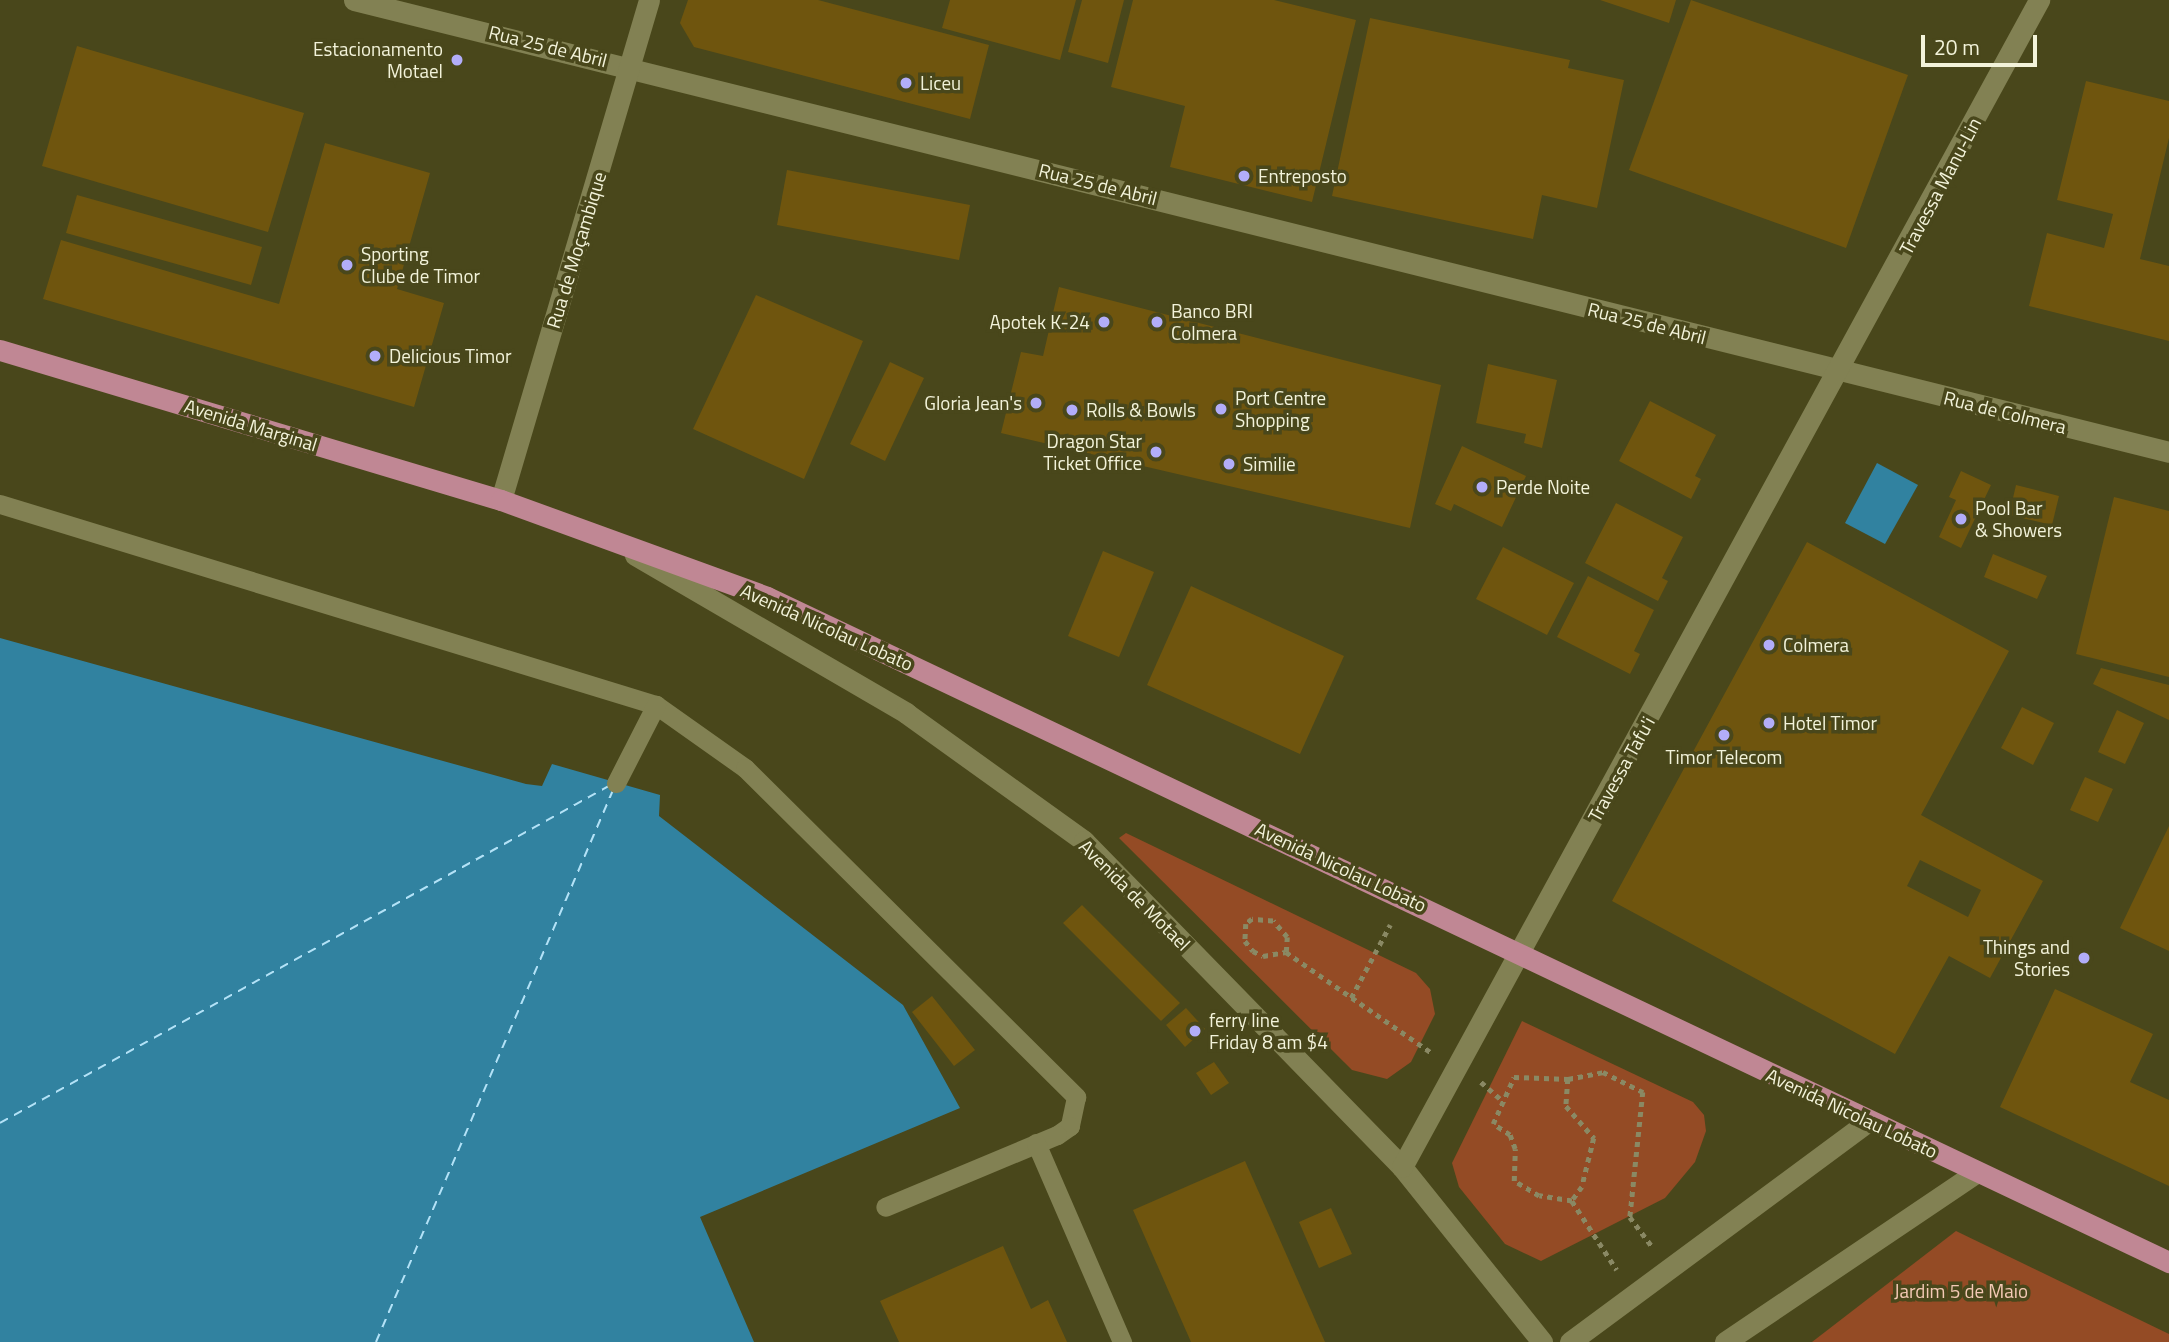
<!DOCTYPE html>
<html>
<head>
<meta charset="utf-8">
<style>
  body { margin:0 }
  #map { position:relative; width:2169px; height:1342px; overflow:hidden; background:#49471b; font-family:"Titillium Web",sans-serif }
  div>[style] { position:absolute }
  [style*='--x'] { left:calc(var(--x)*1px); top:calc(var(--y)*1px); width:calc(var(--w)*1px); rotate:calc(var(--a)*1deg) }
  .green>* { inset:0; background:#944b25 }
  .water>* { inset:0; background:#3182a0 }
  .ferry>* { height:2px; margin-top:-1px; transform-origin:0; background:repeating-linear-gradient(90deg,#b3e2f7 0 9px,transparent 0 16px) }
  .building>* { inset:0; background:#6f550e }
  .path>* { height:4.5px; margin-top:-2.25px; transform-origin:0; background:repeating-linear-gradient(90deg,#8a8964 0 5px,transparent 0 10px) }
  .lane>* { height:19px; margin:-9.5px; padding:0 9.5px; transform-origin:9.5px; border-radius:9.5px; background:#828153 }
  .street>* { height:21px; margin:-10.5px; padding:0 10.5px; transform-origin:10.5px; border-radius:10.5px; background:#828153 }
  .secondary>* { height:21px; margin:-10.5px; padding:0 10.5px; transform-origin:10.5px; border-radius:10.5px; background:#828153 }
  .primary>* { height:21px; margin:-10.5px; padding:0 10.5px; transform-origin:10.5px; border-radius:10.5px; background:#c08794 }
  .dots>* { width:19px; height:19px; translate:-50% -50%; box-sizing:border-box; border:4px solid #49471b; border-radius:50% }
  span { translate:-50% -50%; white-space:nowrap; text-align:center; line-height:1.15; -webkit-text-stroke:7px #49471b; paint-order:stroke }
  .street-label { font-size:19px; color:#f3f3da }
  .poi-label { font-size:19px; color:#f3f3da }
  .right { translate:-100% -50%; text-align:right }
  .left { translate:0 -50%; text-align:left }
  .park-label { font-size:19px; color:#f5cab6 }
  .scale { position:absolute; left:1921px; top:35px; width:116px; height:32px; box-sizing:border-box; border:4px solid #f3f3da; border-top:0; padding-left:9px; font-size:21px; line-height:24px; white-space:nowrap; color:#f3f3da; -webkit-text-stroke:5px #49471b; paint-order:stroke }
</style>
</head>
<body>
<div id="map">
  <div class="green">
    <i style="clip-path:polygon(1126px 833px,1416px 973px,1430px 989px,1435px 1014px,1411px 1062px,1387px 1079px,1352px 1070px,1119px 838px)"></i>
    <i style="clip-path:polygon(1522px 1021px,1693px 1102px,1704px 1115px,1706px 1131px,1695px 1162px,1665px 1198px,1541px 1261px,1505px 1244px,1459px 1187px,1452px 1163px)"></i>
    <i style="clip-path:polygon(1956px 1231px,2169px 1334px,2169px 1342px,1812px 1342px)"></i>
  </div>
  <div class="water">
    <i style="clip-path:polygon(1877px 463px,1918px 485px,1885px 544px,1845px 523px)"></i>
    <i style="clip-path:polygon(0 638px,526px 784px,542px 786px,552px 764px,660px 795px,659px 816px,903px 1005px,960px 1108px,700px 1217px,754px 1342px,0 1342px)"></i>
  </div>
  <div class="ferry">
    <i style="--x:0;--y:1123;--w:696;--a:-28.96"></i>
    <i style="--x:376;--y:1342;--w:601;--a:-66.76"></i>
  </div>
  <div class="building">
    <i style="clip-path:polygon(688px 0,818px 0,989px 45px,970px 119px,694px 47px,680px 23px)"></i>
    <i style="clip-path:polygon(950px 0,1076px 0,1060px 60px,942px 28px)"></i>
    <i style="clip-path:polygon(1082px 0,1124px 0,1108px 63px,1068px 52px)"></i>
    <i style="clip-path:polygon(1133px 0,1274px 0,1356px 20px,1312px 202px,1170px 167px,1185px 106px,1111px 87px)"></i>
    <i style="clip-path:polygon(1600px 0,1676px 0,1669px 23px)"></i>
    <i style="clip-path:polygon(1691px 0,1908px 75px,1846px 248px,1629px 170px)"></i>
    <i style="clip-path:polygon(1370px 18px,1570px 60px,1568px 68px,1624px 80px,1597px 208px,1542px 195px,1533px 239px,1332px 196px)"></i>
    <i style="clip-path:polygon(77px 46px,304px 113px,268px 232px,42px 166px)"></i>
    <i style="clip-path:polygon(2086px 81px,2169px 101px,2169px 138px,2140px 259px,2169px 266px,2169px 341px,2029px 306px,2047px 233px,2104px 248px,2113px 214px,2057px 200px)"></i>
    <i style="clip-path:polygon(325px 143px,430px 173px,397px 289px,444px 303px,414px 407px,43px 299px,61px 240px,279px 304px)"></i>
    <i style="clip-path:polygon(787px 170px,970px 205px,959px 260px,777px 225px)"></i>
    <i style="clip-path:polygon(77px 195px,262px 247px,251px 285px,66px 233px)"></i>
    <i style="clip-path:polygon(1059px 287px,1441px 385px,1410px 528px,1001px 433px,1021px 352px,1043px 356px)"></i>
    <i style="clip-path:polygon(756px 295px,863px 341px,804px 479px,693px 429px)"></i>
    <i style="clip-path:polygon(890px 362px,924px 378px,885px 461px,850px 444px)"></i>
    <i style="clip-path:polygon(1488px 364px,1557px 380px,1542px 448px,1524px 443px,1526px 434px,1476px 423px)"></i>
    <i style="clip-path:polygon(1650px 401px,1716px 435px,1695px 476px,1701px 479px,1691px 499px,1619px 461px)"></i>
    <i style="clip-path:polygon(1462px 446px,1526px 476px,1502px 527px,1454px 504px,1451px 511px,1435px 504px)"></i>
    <i style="clip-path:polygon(1961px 471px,1991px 485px,1961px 548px,1939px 537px,1956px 500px,1949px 497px)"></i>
    <i style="clip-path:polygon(2016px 485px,2059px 496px,2052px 525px,2009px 515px)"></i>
    <i style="clip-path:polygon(2114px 497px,2169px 511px,2169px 677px,2076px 654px)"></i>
    <i style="clip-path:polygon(1616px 503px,1683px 537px,1662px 578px,1668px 581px,1658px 601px,1585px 563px)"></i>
    <i style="clip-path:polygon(evenodd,1807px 542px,2009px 651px,1921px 815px,2043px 881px,1990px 978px,1949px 956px,1895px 1054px,1612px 901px,1807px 542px,1920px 860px,1981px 890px,1968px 917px,1907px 886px,1920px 860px)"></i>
    <i style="clip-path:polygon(1503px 547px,1574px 583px,1547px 635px,1476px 599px)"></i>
    <i style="clip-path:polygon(1103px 551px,1154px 572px,1119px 657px,1068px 636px)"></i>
    <i style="clip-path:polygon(1993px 554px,2047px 576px,2037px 599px,1984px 577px)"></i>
    <i style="clip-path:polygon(1588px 576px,1654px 610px,1634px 651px,1640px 654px,1630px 674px,1557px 637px)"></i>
    <i style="clip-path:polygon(1191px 586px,1344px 656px,1300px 754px,1147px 685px)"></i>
    <i style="clip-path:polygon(2101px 668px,2169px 685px,2169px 720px,2093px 684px)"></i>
    <i style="clip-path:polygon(2022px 707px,2054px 723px,2033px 765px,2001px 748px)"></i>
    <i style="clip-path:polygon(2117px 710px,2144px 723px,2125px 764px,2098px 752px)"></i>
    <i style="clip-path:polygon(2085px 777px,2113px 789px,2098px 822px,2070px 810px)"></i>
    <i style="clip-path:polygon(2169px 826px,2169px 951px,2120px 928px)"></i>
    <i style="clip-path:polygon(1082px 905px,1180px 1003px,1161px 1021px,1063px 923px)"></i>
    <i style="clip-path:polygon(2055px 989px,2153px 1034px,2130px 1082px,2169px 1100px,2169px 1186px,2000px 1107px)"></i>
    <i style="clip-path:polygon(932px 996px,975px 1050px,954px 1066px,912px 1012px)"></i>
    <i style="clip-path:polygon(1186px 1008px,1205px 1029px,1185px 1047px,1166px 1025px)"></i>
    <i style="clip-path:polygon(1214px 1062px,1229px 1083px,1211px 1095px,1196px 1073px)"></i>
    <i style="clip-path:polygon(1245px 1161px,1325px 1342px,1191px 1342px,1133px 1210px)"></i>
    <i style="clip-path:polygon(1331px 1208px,1352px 1254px,1319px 1268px,1299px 1222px)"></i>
    <i style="clip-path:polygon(1003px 1246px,1031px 1309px,1048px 1300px,1067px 1342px,899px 1342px,880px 1301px)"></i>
  </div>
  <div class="path">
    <i style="--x:1286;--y:952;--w:15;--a:-86"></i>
    <i style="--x:1287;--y:937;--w:21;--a:-131"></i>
    <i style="--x:1273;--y:921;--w:21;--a:-175"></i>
    <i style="--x:1252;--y:919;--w:8;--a:140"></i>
    <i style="--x:1246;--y:924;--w:17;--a:93"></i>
    <i style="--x:1245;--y:941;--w:13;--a:51"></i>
    <i style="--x:1253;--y:951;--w:11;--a:27"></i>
    <i style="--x:1263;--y:956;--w:23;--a:-10"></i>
    <i style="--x:1286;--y:952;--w:178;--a:34.7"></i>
    <i style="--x:1351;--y:998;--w:83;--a:-61.9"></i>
    <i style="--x:1568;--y:1079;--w:27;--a:94"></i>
    <i style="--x:1566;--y:1106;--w:43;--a:48.8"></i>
    <i style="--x:1594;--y:1138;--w:50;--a:103.8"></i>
    <i style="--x:1582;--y:1187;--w:17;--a:126"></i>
    <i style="--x:1572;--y:1201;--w:33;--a:-171"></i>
    <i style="--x:1539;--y:1196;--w:29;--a:-149"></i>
    <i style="--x:1514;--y:1181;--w:32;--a:-88"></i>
    <i style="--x:1515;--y:1149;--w:15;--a:-110"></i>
    <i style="--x:1510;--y:1135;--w:20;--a:-147"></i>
    <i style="--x:1493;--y:1124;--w:51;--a:-65.9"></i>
    <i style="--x:1514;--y:1077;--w:54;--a:2.1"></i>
    <i style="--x:1568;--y:1079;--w:36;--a:-11"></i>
    <i style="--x:1603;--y:1072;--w:45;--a:26.6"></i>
    <i style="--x:1643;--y:1092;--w:126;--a:95.9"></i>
    <i style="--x:1630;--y:1217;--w:36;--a:53"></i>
    <i style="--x:1481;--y:1082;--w:28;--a:41"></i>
    <i style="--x:1572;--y:1201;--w:82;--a:56.9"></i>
  </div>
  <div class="lane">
    <i style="--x:0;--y:504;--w:686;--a:17.04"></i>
    <i style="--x:656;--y:705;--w:109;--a:35.3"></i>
    <i style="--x:745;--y:768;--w:467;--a:44.8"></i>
    <i style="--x:1076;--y:1097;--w:30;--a:102"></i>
    <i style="--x:1070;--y:1126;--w:16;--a:145"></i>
    <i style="--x:1057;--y:1135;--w:186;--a:157.3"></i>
    <i style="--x:616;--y:783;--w:88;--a:-62.9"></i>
    <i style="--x:1036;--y:1143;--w:217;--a:66.6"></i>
  </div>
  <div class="street">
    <i style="--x:1570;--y:1342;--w:368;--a:-36.5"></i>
    <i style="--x:1725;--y:1342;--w:304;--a:-34"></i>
  </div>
  <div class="secondary">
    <i style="--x:354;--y:0;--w:1870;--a:13.98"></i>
    <i style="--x:501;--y:500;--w:521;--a:-73.51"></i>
    <i style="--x:635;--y:555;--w:314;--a:30.2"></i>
    <i style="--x:906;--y:713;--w:219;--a:35.7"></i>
    <i style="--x:1084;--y:841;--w:455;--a:45.7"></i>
    <i style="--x:1402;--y:1167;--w:224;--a:51.3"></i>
    <i style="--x:1402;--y:1167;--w:1330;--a:-61.37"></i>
  </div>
  <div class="primary">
    <i style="--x:0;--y:350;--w:523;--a:16.67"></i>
    <i style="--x:501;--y:500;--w:283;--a:20"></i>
    <i style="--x:767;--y:597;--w:1552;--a:25.38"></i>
  </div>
  <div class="dots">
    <i style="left:457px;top:60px;background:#b2adf9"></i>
    <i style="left:906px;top:83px;background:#b2adf9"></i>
    <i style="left:1244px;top:176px;background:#b2adf9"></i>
    <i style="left:347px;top:265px;background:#b2adf9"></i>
    <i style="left:1104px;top:322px;background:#b2adf9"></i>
    <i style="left:1157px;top:322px;background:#b2adf9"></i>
    <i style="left:375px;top:356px;background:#b2adf9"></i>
    <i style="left:1036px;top:403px;background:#b2adf9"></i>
    <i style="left:1221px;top:409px;background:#b2adf9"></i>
    <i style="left:1072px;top:410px;background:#b2adf9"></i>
    <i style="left:1156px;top:452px;background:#b2adf9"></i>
    <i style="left:1229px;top:464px;background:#b2adf9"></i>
    <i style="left:1482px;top:487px;background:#b2adf9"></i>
    <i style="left:1961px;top:519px;background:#b2adf9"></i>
    <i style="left:1769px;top:645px;background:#b2adf9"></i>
    <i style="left:1769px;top:723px;background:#b2adf9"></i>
    <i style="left:1724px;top:735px;background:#b2adf9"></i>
    <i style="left:2084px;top:958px;background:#b2adf9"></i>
    <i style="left:1195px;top:1031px;background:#b2adf9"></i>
  </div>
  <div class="street-label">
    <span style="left:548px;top:46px;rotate:14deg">Rua 25 de Abril</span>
    <span style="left:1098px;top:184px;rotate:14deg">Rua 25 de Abril</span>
    <span style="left:1940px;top:186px;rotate:-62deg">Travessa Manu-Lin</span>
    <span style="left:576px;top:250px;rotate:-73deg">Rua de Moçambique</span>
    <span style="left:1647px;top:323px;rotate:14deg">Rua 25 de Abril</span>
    <span style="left:2005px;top:412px;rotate:14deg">Rua de Colmera</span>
    <span style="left:251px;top:425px;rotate:17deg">Avenida Marginal</span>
    <span style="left:827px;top:627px;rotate:24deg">Avenida Nicolau Lobato</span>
    <span style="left:1621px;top:769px;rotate:-61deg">Travessa Tafu'i</span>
    <span style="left:1341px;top:867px;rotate:25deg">Avenida Nicolau Lobato</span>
    <span style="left:1135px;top:895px;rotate:45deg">Avenida de Motael</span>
    <span style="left:1852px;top:1113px;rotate:25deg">Avenida Nicolau Lobato</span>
  </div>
  <div class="poi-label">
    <span class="right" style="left:443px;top:60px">Estacionamento<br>Motael</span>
    <span class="left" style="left:920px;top:83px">Liceu</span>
    <span class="left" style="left:1258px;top:176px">Entreposto</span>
    <span class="left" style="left:361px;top:265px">Sporting<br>Clube de Timor</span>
    <span class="left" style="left:1171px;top:322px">Banco BRI<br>Colmera</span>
    <span class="right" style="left:1090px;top:322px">Apotek K-24</span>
    <span class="left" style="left:389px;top:356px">Delicious Timor</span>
    <span class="left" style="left:1235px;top:409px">Port Centre<br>Shopping</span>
    <span class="right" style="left:1022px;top:403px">Gloria Jean's</span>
    <span class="left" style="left:1086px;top:410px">Rolls &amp; Bowls</span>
    <span class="right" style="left:1142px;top:452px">Dragon Star<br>Ticket Office</span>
    <span class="left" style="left:1243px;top:464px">Similie</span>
    <span class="left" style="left:1496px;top:487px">Perde Noite</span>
    <span class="left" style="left:1975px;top:519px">Pool Bar<br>&amp; Showers</span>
    <span class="left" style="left:1783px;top:645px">Colmera</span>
    <span class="left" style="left:1783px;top:723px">Hotel Timor</span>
    <span style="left:1724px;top:757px">Timor Telecom</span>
    <span class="right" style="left:2070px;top:958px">Things and<br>Stories</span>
    <span class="left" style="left:1209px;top:1031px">ferry line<br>Friday 8 am $4</span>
  </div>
  <div class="park-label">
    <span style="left:1961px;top:1291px">Jardim 5 de Maio</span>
  </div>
  <div class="scale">20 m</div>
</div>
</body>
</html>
